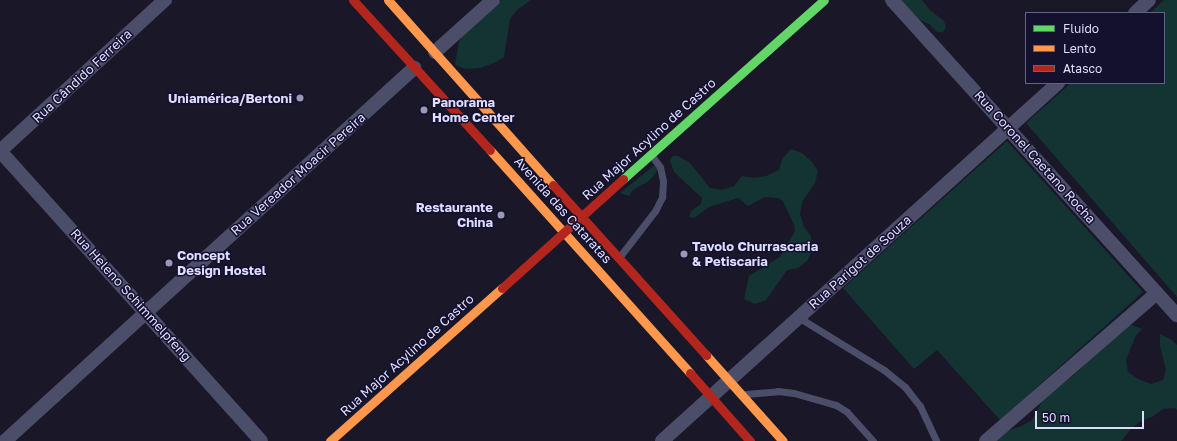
<!DOCTYPE html>
<html>
<head>
<meta charset="utf-8">
<style>
  body { margin:0 }
  #map { position:relative; width:1177px; height:441px; overflow:hidden; background:#191728; font-family:"Golos Text",sans-serif }
  div>[style] { position:absolute }
  [style*='--x'] { left:calc(var(--x)*1px); top:calc(var(--y)*1px); width:calc(var(--w)*1px); rotate:calc(var(--a)*1deg) }
  .green>* { inset:0; background:#143433 }
  .lane>* { height:7px; margin:-3.5px; padding:0 3.5px; transform-origin:3.5px; border-radius:3.5px; background:#4c4d68 }
  .street>* { height:14px; margin:-7px; padding:0 7px; transform-origin:7px; border-radius:7px; background:#4c4d68 }
  .fast>* { height:9px; margin:-4.5px; padding:0 4.5px; transform-origin:4.5px; border-radius:4.5px; background:#63d668 }
  .slow>* { height:9px; margin:-4.5px; padding:0 4.5px; transform-origin:4.5px; border-radius:4.5px; background:#ff974d }
  .jam>* { height:9px; margin:-4.5px; padding:0 4.5px; transform-origin:4.5px; border-radius:4.5px; background:#b3261e }
  .dots>* { width:11px; height:11px; translate:-50% -50%; box-sizing:border-box; border:2px solid #14112e; border-radius:50% }
  span { translate:-50% -50%; white-space:nowrap; text-align:center; line-height:1.15; -webkit-text-stroke:3px #14112e; paint-order:stroke }
  .street-label { font-size:13px; color:#dfddff }
  .poi-label { font-size:13px; color:#dfddff; font-weight:700 }
  .right { translate:-100% -50%; text-align:right }
  .left { translate:0 -50%; text-align:left }
  .legend { position:absolute; left:1025px; top:12px; width:140px; height:72px; box-sizing:border-box; background:#14112e; border:1px solid #656382; margin:0; padding:5px 7px; list-style:none; font-size:12px; color:#dfddff }
  .legend li { display:flex; align-items:center; gap:8px; height:20px }
  .legend b { width:20px; border:1px solid #656382 }
  .scale { position:absolute; left:1035px; top:411px; width:109px; height:18px; box-sizing:border-box; border:2px solid #dfddff; border-top:0; padding-left:5px; font-size:12px; line-height:14px; white-space:nowrap; color:#dfddff; -webkit-text-stroke:3px #14112e; paint-order:stroke }
</style>
</head>
<body>
<div id="map">
  <div class="green">
    <i style="clip-path:polygon(502px 0,531px 0,517px 10px,510px 19px,504px 57px,494px 63px,480px 68px,466px 69px,455px 65px,459px 42px,465px 31px)"></i>
    <i style="clip-path:polygon(901px 0,922px 0,929px 9px,944px 21px,946px 27px,943px 32px,937px 32px,929px 24px,917px 19px)"></i>
    <i style="clip-path:polygon(1164px 0,1177px 0,1177px 297px,1026px 123px,1071px 83px,1164px 83px,1164px 13px,1150px 13px)"></i>
    <i style="clip-path:polygon(1007px 141px,1143px 292px,1000px 420px,937px 350px,914px 369px,843px 288px)"></i>
    <i style="clip-path:polygon(791px 149px,802px 153px,811px 161px,818px 171px,815px 183px,802px 202px,800px 214px,804px 227px,811px 236px,812px 249px,808px 260px,798px 268px,787px 270px,766px 300px,755px 304px,744px 299px,749px 276px,780px 257px,795px 231px,794px 225px,783px 201px,778px 198px,765px 197px,748px 206px,738px 198px,709px 207px,694px 218px,689px 217px,691px 211px,701px 204px,702px 198px,674px 172px,670px 161px,672px 156px,678px 156px,690px 163px,710px 188px,722px 190px,734px 186px,742px 176px,754px 178px,766px 176px,779px 170px,782px 159px)"></i>
    <i style="clip-path:polygon(655px 165px,658px 169px,652px 178px,647px 182px,633px 190px,629px 196px,620px 193px)"></i>
    <i style="clip-path:polygon(1132px 325px,1142px 329px,1135px 337px,1126px 360px,1128px 372px,1138px 379px,1151px 384px,1163px 380px,1166px 370px,1160px 346px,1160px 334px,1172px 340px,1177px 345px,1177px 410px,1175px 408px,1163px 409px,1152px 417px,1141px 421px,1131px 429px,1121px 441px,993px 441px,1010px 430px,1022px 426px,1032px 420px,1044px 398px,1074px 375px,1124px 326px)"></i>
  </div>
  <div class="lane">
    <i style="--x:621;--y:255;--w:56;--a:-52.3"></i>
    <i style="--x:655;--y:211;--w:16;--a:-63"></i>
    <i style="--x:662;--y:197;--w:16;--a:-86"></i>
    <i style="--x:663;--y:181;--w:14;--a:-102"></i>
    <i style="--x:660;--y:167;--w:14;--a:-126"></i>
    <i style="--x:798;--y:317;--w:101;--a:31.6"></i>
    <i style="--x:884;--y:370;--w:27;--a:39"></i>
    <i style="--x:905;--y:387;--w:24;--a:52"></i>
    <i style="--x:920;--y:406;--w:38;--a:65"></i>
    <i style="--x:746;--y:394;--w:32;--a:-5"></i>
    <i style="--x:778;--y:391;--w:16;--a:7"></i>
    <i style="--x:794;--y:393;--w:44;--a:15.9"></i>
    <i style="--x:836;--y:405;--w:13;--a:32"></i>
    <i style="--x:847;--y:412;--w:39;--a:48"></i>
  </div>
  <div class="street">
    <i style="--x:892;--y:0;--w:425;--a:47.9"></i>
    <i style="--x:1135;--y:13;--w:19;--a:-43"></i>
    <i style="--x:435;--y:52;--w:78;--a:-41.9"></i>
    <i style="--x:0;--y:151;--w:390;--a:48"></i>
    <i style="--x:0;--y:151;--w:224;--a:-42.5"></i>
    <i style="--x:5;--y:441;--w:554;--a:-42.36"></i>
    <i style="--x:662;--y:441;--w:534;--a:-42.11"></i>
    <i style="--x:986;--y:441;--w:226;--a:-40.9"></i>
  </div>
  <div class="fast">
    <i style="--x:623;--y:179;--w:269;--a:-41.7"></i>
  </div>
  <div class="slow">
    <i style="--x:388;--y:0;--w:248;--a:48.3"></i>
    <i style="--x:490;--y:150;--w:300;--a:48.1"></i>
    <i style="--x:706;--y:355;--w:115;--a:48.2"></i>
    <i style="--x:330;--y:441;--w:230;--a:-41.7"></i>
  </div>
  <div class="jam">
    <i style="--x:353;--y:0;--w:203;--a:47.6"></i>
    <i style="--x:553;--y:185;--w:229;--a:48"></i>
    <i style="--x:502;--y:288;--w:163;--a:-42"></i>
    <i style="--x:690;--y:373;--w:91;--a:48.6"></i>
  </div>
  <div class="dots">
    <i style="left:300px;top:98px;background:#9a98b4"></i>
    <i style="left:424px;top:110px;background:#9a98b4"></i>
    <i style="left:501px;top:215px;background:#9a98b4"></i>
    <i style="left:684px;top:254px;background:#9a98b4"></i>
    <i style="left:169px;top:263px;background:#9a98b4"></i>
  </div>
  <div class="street-label">
    <span style="left:82px;top:76px;rotate:-43deg">Rua Cândido Ferreira</span>
    <span style="left:649px;top:139px;rotate:-42deg">Rua Major Acylino de Castro</span>
    <span style="left:1035px;top:157px;rotate:48deg">Rua Coronel Caetano Rocha</span>
    <span style="left:298px;top:174px;rotate:-42deg">Rua Vereador Moacir Pereira</span>
    <span style="left:563px;top:210px;rotate:48deg">Avenida das Cataratas</span>
    <span style="left:860px;top:262px;rotate:-42deg">Rua Parigot de Souza</span>
    <span style="left:131px;top:295px;rotate:48deg">Rua Heleno Schimmelpfeng</span>
    <span style="left:407px;top:355px;rotate:-42deg">Rua Major Acylino de Castro</span>
  </div>
  <div class="poi-label">
    <span class="right" style="left:292px;top:98px">Uniamérica/Bertoni</span>
    <span class="left" style="left:432px;top:110px">Panorama<br>Home Center</span>
    <span class="right" style="left:493px;top:215px">Restaurante<br>China</span>
    <span class="left" style="left:692px;top:254px">Tavolo Churrascaria<br>&amp; Petiscaria</span>
    <span class="left" style="left:177px;top:263px">Concept<br>Design Hostel</span>
  </div>
  <ul class="legend">
  <li><b style="height:5px;background:#63d668"></b>Fluido</li>
  <li><b style="height:5px;background:#ff974d"></b>Lento</li>
  <li><b style="height:5px;background:#b3261e"></b>Atasco</li>
  </ul>
  <div class="scale">50 m</div>
</div>
</body>
</html>
